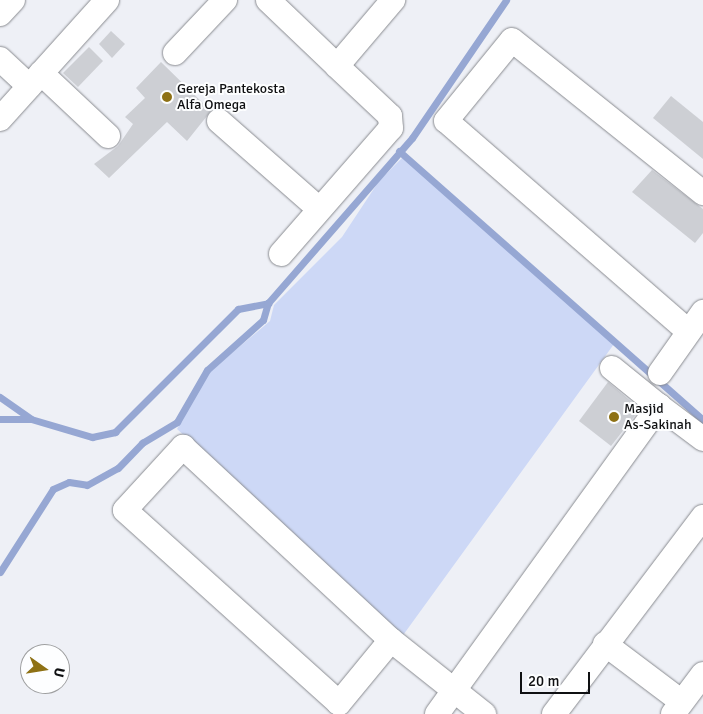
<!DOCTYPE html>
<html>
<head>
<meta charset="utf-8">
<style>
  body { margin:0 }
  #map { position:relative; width:703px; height:714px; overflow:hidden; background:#eef0f6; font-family:Signika,sans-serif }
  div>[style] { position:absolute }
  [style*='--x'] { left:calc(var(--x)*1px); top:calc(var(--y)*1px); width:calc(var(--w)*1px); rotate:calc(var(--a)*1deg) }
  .green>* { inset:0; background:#cdd8f6 }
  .stream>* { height:7px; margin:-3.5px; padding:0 3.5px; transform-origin:3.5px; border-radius:3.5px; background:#96a7d3 }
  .building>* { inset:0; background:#cdcfd4 }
  .roads { filter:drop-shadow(0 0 1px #898b90) drop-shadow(0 0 1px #898b90) }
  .minor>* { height:24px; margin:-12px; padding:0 12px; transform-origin:12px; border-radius:12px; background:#fff }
  .dots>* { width:14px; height:14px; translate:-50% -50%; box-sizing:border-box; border:2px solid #fdfeff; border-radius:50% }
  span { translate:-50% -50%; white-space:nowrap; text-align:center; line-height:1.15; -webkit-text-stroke:4px #fdfeff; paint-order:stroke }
  .poi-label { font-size:14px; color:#0f1012 }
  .left { translate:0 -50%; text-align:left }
  .north { position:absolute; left:20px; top:644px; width:50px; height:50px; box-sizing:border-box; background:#fdfeff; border:1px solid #9e9fa0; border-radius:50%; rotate:103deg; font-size:14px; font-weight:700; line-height:20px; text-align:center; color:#0f1012 }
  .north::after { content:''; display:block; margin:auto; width:18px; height:22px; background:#8e7115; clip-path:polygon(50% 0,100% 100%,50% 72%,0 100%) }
  .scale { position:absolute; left:520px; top:672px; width:70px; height:22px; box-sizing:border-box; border:2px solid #0f1012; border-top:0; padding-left:6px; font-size:15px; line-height:18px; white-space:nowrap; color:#0f1012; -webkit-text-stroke:4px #fdfeff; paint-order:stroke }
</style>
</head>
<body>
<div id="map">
  <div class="green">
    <i style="clip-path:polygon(404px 156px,614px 344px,401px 638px,177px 429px,209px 372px,270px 321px,274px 305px,342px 237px,379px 181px)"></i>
  </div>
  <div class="stream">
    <i style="--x:399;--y:151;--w:406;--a:41.5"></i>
    <i style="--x:0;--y:397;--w:38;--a:35"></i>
    <i style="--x:31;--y:419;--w:64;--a:16.4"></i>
    <i style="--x:92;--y:437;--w:24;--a:-12"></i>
    <i style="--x:115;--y:432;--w:174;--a:-45"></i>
    <i style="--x:238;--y:309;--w:31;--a:-11"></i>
    <i style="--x:0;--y:419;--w:30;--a:0"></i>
    <i style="--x:0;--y:572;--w:98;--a:-57.4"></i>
    <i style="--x:53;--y:489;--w:17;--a:-24"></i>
    <i style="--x:69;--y:482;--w:18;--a:9"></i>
    <i style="--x:87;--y:485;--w:35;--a:-29"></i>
    <i style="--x:118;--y:468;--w:35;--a:-46"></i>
    <i style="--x:142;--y:443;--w:41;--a:-31"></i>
    <i style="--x:177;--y:422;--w:60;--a:-60"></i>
    <i style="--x:207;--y:370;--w:75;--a:-41.8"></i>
    <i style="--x:263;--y:320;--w:18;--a:-74"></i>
    <i style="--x:268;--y:303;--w:219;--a:-48.9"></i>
    <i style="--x:412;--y:138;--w:167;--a:-55.7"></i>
  </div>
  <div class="building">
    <i style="clip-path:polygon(111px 31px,125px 44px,112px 58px,99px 44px)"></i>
    <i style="clip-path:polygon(89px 47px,103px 61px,78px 87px,63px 73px)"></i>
    <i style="clip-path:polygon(161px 62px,211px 111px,187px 141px,167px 122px,109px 178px,94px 164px,118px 146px,133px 124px,125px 117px,145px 98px,136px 88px)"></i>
    <i style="clip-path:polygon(671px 96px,703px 122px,703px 159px,653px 118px)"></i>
    <i style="clip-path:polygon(652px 170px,703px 209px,703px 233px,695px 243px,632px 192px)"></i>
    <i style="clip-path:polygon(608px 382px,640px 409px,611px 446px,579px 421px)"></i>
  </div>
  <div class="roads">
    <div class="minor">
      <i style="--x:268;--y:0;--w:95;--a:43.7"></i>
      <i style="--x:0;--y:14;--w:19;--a:-47"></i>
      <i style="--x:175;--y:53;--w:73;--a:-46.7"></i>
      <i style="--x:0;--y:59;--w:40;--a:43"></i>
      <i style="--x:41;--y:73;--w:92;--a:43.2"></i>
      <i style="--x:0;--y:119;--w:160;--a:-48"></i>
      <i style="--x:219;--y:121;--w:133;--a:41.3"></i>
      <i style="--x:281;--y:254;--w:167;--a:-48.9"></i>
      <i style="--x:391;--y:128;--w:12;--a:-95"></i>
      <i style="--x:390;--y:116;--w:73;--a:-136.7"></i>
      <i style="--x:337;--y:66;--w:87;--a:-49.7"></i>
      <i style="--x:688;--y:331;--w:320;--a:-139"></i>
      <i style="--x:446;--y:121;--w:104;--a:-50.8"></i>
      <i style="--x:512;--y:40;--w:245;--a:38.7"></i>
      <i style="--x:612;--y:368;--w:60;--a:39"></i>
      <i style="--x:660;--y:373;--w:75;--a:-54.8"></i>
      <i style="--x:391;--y:640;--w:82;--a:129.5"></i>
      <i style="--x:339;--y:703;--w:288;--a:-138"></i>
      <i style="--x:125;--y:510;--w:86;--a:-47.4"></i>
      <i style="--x:183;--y:447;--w:284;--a:42.9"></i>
      <i style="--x:391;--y:640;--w:119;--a:38.5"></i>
      <i style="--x:605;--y:644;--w:96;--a:37"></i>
      <i style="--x:437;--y:714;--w:380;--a:-54.2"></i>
      <i style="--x:659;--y:406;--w:55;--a:36.9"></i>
      <i style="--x:554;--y:714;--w:247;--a:-52.9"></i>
      <i style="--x:673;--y:714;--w:50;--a:-53.1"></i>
    </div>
  </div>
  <div class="dots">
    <i style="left:167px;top:97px;background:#8e7115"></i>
    <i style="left:614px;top:417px;background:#8e7115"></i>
  </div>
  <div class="poi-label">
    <span class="left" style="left:177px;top:97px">Gereja Pantekosta<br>Alfa Omega</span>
    <span class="left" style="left:624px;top:417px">Masjid<br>As-Sakinah</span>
  </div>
  <div class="north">U</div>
  <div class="scale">20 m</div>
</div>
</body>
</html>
